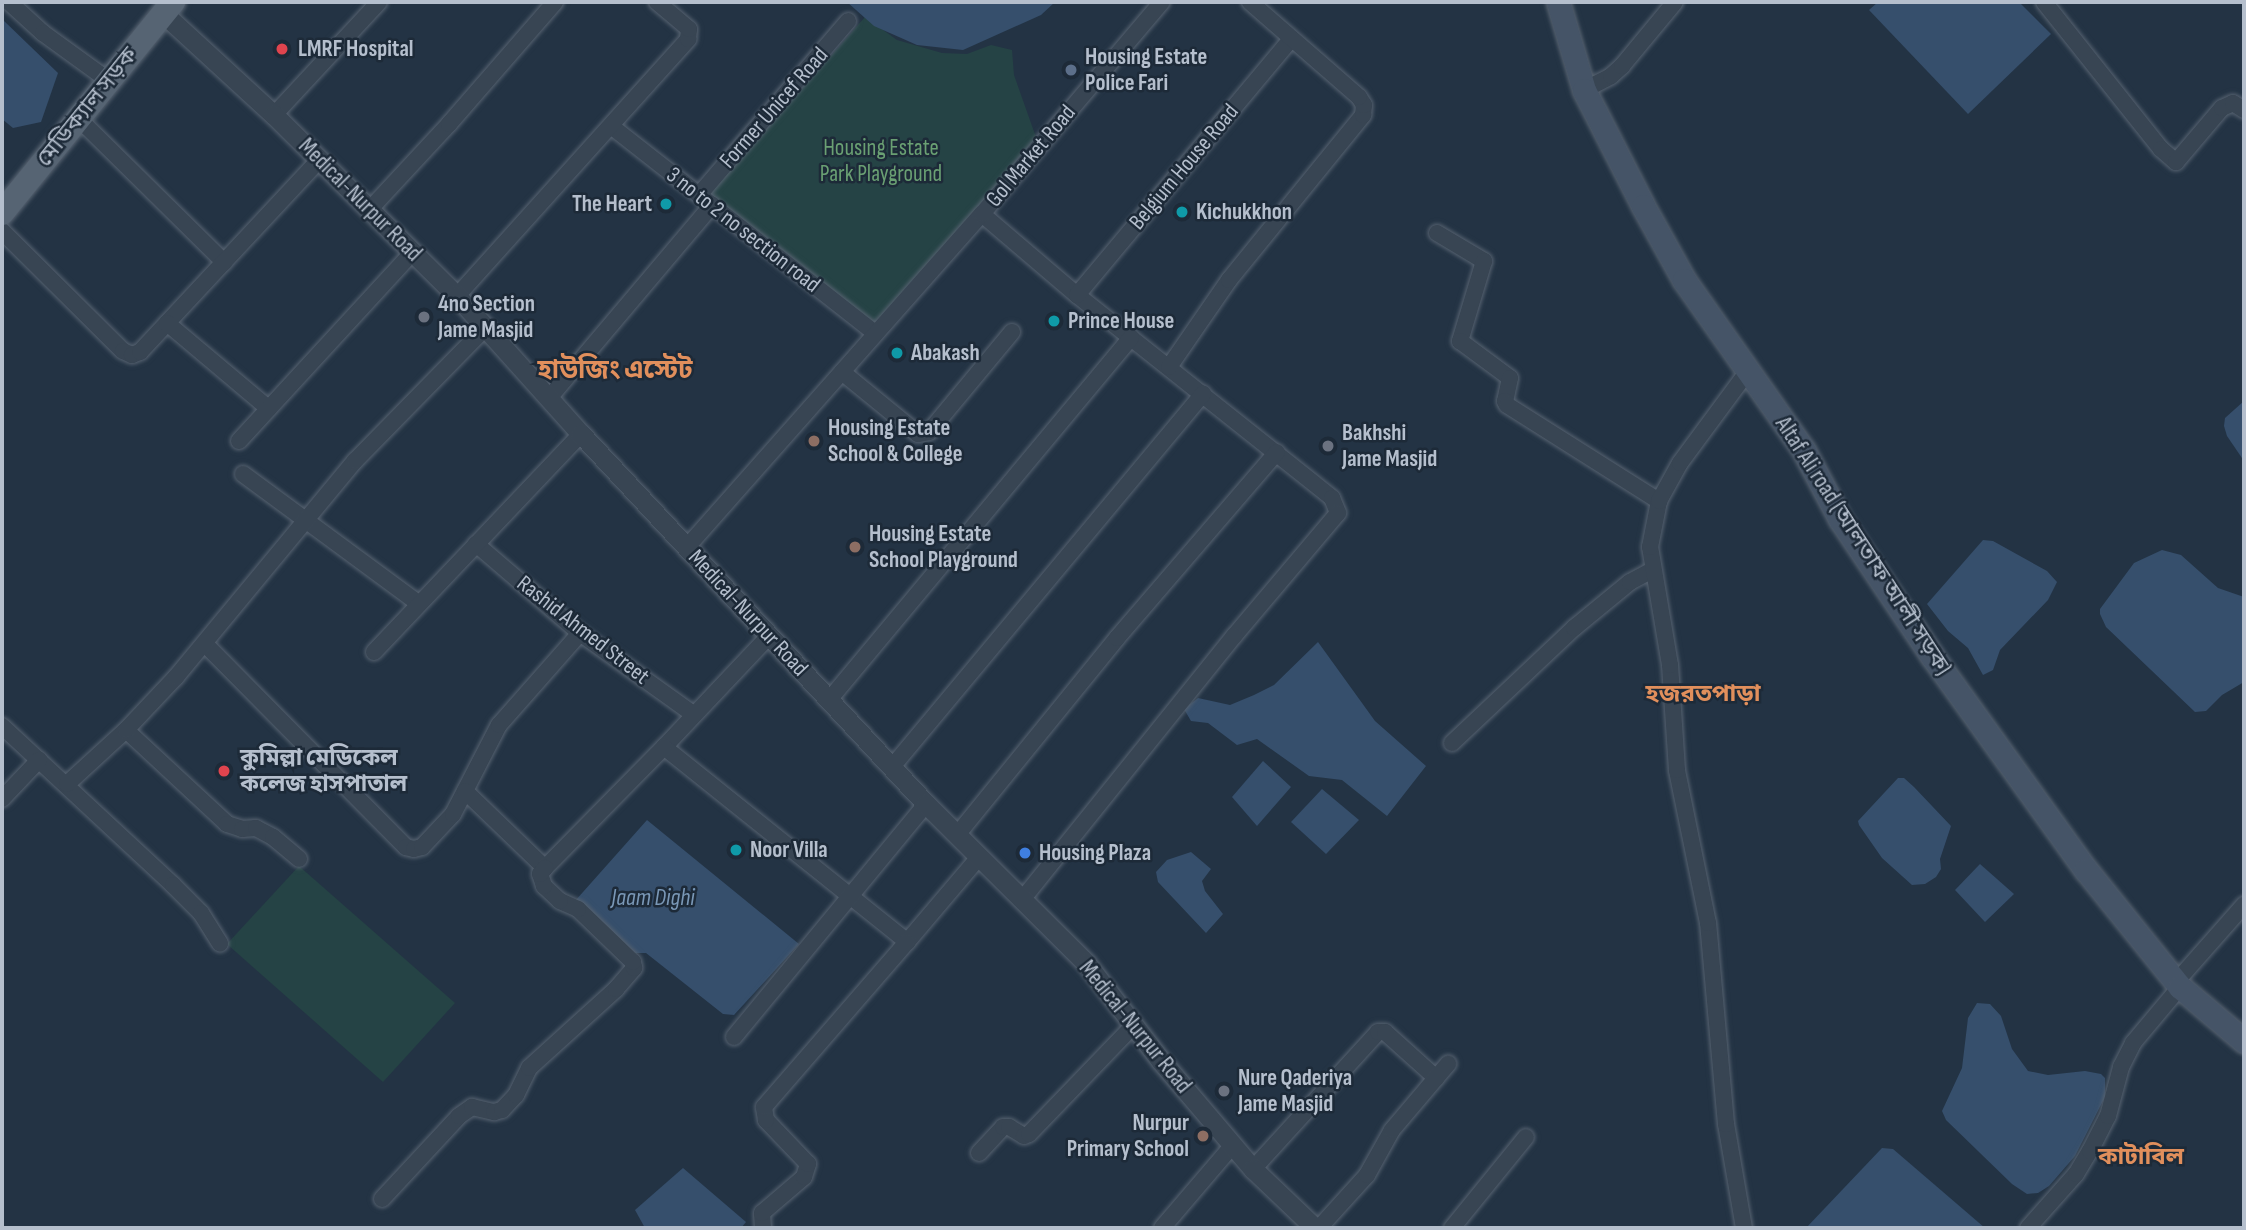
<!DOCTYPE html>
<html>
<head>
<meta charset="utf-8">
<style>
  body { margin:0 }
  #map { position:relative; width:2246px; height:1230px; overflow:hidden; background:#233344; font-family:"Sofia Sans Condensed","Noto Sans Bengali",sans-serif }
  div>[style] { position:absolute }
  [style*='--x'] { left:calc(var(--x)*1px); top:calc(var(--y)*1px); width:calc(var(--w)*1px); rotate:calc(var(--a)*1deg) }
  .green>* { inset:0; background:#254345 }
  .water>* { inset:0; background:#364f6c }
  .roads { filter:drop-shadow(0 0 2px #566270) drop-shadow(0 0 2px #566270) }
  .minor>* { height:16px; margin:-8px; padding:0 8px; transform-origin:8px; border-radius:8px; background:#384553 }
  .tertiary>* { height:19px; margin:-9.5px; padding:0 9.5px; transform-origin:9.5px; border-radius:9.5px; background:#384553 }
  .secondary>* { height:23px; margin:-11.5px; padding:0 11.5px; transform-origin:11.5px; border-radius:11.5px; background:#455467 }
  .primary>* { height:24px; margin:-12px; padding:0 12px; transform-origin:12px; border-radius:12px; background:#566473 }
  .dots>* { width:19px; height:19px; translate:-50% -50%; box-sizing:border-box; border:4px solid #1d2a38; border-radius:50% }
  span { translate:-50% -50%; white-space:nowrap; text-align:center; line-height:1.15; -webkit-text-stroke:5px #1d2a38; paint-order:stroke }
  .poi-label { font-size:23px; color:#b5bfcd; font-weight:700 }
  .left { translate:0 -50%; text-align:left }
  .right { translate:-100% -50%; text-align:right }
  .street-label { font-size:23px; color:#b5bfcd }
  .park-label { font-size:23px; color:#6aa073 }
  .neighbourhood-label { font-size:24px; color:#e18f5c; font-weight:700 }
  .water-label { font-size:24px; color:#7a98b7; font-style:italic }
  .quarter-label { font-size:26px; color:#e18f5c; font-weight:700 }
  .frame { position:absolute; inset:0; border:4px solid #b5bfcd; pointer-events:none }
</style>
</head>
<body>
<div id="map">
  <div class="green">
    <i style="clip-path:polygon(865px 17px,897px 40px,942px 53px,967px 54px,991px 45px,1012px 50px,1014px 75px,1037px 140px,875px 328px,709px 194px)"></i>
    <i style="clip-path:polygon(299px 866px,455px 1003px,383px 1082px,227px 944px)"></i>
  </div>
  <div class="water">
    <i style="clip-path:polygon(847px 2px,1055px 2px,1041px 15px,963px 50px,917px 45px,874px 26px)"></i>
    <i style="clip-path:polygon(1878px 2px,2019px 2px,2051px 34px,1968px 114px,1869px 10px)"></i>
    <i style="clip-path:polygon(2px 19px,58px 73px,41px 122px,13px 128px,2px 119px)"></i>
    <i style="clip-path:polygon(2244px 401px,2244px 461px,2227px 436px,2224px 426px,2225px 418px)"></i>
    <i style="clip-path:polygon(1983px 540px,1993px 541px,2047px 571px,2057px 582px,2048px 600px,2000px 650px,1993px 670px,1983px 675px,1968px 648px,1948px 631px,1927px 604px)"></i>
    <i style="clip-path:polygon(2162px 550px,2181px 555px,2218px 588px,2244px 597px,2244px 682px,2222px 695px,2206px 711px,2195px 712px,2106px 627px,2100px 614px,2100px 609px,2134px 563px)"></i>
    <i style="clip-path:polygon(1318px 642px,1375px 721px,1426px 766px,1387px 816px,1342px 780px,1309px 776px,1257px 739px,1237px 745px,1208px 723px,1191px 721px,1184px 709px,1198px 698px,1230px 705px,1254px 695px,1274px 685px)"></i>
    <i style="clip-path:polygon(1263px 761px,1291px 787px,1257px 826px,1232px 797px)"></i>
    <i style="clip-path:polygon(1898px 778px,1904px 778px,1914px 787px,1951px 826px,1940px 859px,1941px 869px,1936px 877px,1925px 884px,1912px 885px,1882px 858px,1859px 825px,1858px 821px)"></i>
    <i style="clip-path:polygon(1322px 789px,1359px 820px,1326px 854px,1291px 822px)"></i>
    <i style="clip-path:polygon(647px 820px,799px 944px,734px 1015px,723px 1014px,646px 953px,632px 953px,575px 901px)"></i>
    <i style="clip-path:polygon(1191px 852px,1211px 869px,1202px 881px,1205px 891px,1223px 914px,1206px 933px,1158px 882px,1156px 872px,1167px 860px)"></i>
    <i style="clip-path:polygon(1980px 864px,2014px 894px,1985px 922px,1955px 890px)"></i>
    <i style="clip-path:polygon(1977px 1003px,1990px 1004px,2001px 1016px,2012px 1049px,2028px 1071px,2048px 1075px,2085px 1071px,2101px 1074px,2105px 1078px,2105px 1097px,2075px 1156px,2049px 1186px,2038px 1193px,2027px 1194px,2012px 1184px,1946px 1120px,1942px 1111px,1962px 1068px,1968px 1018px)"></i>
    <i style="clip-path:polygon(1882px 1148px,1893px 1149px,1985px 1228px,1806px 1228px)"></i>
    <i style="clip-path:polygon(683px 1168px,746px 1222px,741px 1228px,645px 1228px,635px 1210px)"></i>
  </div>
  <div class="roads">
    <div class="minor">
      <i style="--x:9;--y:2;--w:46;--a:42.4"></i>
      <i style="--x:43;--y:33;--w:80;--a:35.9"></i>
      <i style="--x:2044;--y:2;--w:188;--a:51.5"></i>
      <i style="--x:2161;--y:149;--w:20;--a:41"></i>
      <i style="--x:2176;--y:162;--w:71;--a:-49.6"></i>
      <i style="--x:2222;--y:108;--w:12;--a:-24"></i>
      <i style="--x:2233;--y:103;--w:13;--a:32"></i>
      <i style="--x:1584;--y:90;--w:30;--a:-27"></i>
      <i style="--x:1611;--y:76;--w:15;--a:-42"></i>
      <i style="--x:1622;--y:66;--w:83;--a:-50.4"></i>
      <i style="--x:274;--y:115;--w:154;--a:-47.1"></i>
      <i style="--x:79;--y:119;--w:204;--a:44.6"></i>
      <i style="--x:611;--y:126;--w:335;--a:38.1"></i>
      <i style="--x:699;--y:195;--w:229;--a:-49.4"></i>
      <i style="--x:371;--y:208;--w:115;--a:-47.1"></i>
      <i style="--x:449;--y:124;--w:162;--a:-49"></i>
      <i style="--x:982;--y:214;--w:125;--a:40.5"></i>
      <i style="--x:1077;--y:295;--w:326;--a:38.5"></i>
      <i style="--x:1332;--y:498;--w:16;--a:68"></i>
      <i style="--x:1338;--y:513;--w:161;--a:130.2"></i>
      <i style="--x:1234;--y:636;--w:339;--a:128.8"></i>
      <i style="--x:2;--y:231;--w:170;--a:44.8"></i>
      <i style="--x:123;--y:351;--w:10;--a:24"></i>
      <i style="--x:132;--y:355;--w:9;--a:-21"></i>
      <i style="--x:140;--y:352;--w:264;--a:-47"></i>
      <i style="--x:1437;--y:233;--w:55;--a:30.8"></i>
      <i style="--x:1484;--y:261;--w:84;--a:106.7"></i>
      <i style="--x:1460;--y:341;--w:62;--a:36.5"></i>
      <i style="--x:1510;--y:378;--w:24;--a:102"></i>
      <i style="--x:1505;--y:401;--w:4;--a:63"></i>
      <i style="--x:1507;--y:405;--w:180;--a:32.3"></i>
      <i style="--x:1077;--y:295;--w:334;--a:-50.1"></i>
      <i style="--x:457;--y:296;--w:346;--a:-48"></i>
      <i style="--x:688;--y:39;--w:10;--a:-84"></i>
      <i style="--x:689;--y:29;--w:42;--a:-139.8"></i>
      <i style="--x:167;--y:323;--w:133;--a:40.1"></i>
      <i style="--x:1169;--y:367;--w:106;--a:-55.4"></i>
      <i style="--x:1229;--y:280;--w:213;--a:-50.9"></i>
      <i style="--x:1363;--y:115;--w:10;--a:-84"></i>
      <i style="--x:1364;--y:105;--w:9;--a:-122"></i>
      <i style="--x:1359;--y:97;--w:145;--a:-138.9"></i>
      <i style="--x:842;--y:372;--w:98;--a:39.2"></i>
      <i style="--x:918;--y:434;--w:11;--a:-10"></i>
      <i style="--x:929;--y:432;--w:130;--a:-50.3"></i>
      <i style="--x:549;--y:398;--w:253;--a:-49.8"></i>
      <i style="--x:239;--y:441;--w:257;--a:-47.4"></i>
      <i style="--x:243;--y:474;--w:217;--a:36.4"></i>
      <i style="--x:476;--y:544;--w:137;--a:40.6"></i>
      <i style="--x:580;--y:633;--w:139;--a:35.6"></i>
      <i style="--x:687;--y:547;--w:445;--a:-48.5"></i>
      <i style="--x:982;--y:214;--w:278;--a:-49.7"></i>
      <i style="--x:769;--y:636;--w:153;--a:133.4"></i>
      <i style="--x:664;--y:747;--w:312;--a:38.7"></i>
      <i style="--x:907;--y:942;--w:111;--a:-49.7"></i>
      <i style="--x:205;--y:644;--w:286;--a:45.3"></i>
      <i style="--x:406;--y:847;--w:8;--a:14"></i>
      <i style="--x:414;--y:849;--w:8;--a:-14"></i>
      <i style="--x:422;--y:847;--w:45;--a:-46.8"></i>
      <i style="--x:453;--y:814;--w:100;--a:-62.7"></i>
      <i style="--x:499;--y:725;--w:123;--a:-48.6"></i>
      <i style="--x:374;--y:652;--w:301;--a:-46.5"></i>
      <i style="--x:829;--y:700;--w:472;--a:-50.2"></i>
      <i style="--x:2;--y:726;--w:233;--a:42.9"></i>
      <i style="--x:173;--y:885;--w:40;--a:45"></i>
      <i style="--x:201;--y:913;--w:36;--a:58"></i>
      <i style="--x:126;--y:730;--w:138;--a:42.9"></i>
      <i style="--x:227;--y:824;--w:16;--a:18"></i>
      <i style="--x:242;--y:829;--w:14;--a:-4"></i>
      <i style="--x:256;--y:828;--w:19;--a:28"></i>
      <i style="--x:273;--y:837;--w:34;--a:40"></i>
      <i style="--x:1452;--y:743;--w:168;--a:-43.3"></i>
      <i style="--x:1574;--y:628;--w:72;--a:-39.4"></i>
      <i style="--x:1630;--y:582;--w:26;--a:-28"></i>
      <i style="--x:892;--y:767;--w:486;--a:-50.2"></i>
      <i style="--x:67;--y:784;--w:80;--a:-42.5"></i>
      <i style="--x:126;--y:730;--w:73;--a:-46.7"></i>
      <i style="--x:176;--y:677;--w:281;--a:-50.4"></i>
      <i style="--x:355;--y:461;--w:187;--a:-45.6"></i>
      <i style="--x:465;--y:791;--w:111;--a:43.9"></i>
      <i style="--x:545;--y:868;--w:170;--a:-45.5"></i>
      <i style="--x:2;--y:799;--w:54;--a:-46.5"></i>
      <i style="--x:957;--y:835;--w:254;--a:-50.9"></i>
      <i style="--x:1117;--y:638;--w:245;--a:-49.3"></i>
      <i style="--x:2176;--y:982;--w:103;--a:-48.6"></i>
      <i style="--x:734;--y:1037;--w:302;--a:-50.5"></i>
      <i style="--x:979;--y:1153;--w:35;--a:-47"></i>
      <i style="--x:1003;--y:1127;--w:6;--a:0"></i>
      <i style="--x:1009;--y:1127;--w:17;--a:31"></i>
      <i style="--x:1024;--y:1136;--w:5;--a:-22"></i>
      <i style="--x:1029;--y:1134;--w:151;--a:-46.1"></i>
      <i style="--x:1253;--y:1169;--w:185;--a:-47.6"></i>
      <i style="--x:1378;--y:1032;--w:7;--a:0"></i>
      <i style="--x:1385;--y:1032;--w:69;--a:42"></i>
      <i style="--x:382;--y:1199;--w:113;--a:-47.1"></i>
      <i style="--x:459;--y:1116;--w:16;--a:-35"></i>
      <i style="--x:472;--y:1107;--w:23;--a:13"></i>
      <i style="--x:494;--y:1112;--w:8;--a:-14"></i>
      <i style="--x:502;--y:1110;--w:21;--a:-47"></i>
      <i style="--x:516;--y:1095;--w:30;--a:-64"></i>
      <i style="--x:529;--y:1068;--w:118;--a:-42.2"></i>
      <i style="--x:616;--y:989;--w:28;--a:-49"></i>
      <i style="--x:634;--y:968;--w:6;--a:-99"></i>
      <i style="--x:633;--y:962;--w:76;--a:-136.1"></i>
      <i style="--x:578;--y:909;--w:20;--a:-156"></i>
      <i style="--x:560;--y:901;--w:22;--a:-137"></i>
      <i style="--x:544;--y:886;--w:13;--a:-108"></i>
      <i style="--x:540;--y:874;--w:8;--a:-50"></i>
      <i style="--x:763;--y:1228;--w:15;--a:-94"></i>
      <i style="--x:762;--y:1213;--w:55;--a:-40.6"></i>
      <i style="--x:804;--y:1177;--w:14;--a:-73"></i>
      <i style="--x:808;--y:1164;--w:61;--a:-133.7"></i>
      <i style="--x:766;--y:1120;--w:13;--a:-99"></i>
      <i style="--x:764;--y:1107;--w:218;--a:-49.1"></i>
      <i style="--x:1162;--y:1228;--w:109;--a:-49.5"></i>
      <i style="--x:1319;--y:1228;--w:72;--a:-47.8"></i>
      <i style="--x:1367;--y:1175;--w:51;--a:-60.9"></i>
      <i style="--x:1392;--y:1130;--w:87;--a:-49.7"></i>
      <i style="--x:1452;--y:1228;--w:117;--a:-50.9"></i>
      <i style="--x:1744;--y:1228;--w:106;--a:-99.8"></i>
      <i style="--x:1726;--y:1124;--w:202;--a:-95.1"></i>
      <i style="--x:1708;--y:923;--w:156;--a:-101.5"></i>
      <i style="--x:1677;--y:770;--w:105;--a:-93.8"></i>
      <i style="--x:1670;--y:665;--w:120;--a:-99.6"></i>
      <i style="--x:1650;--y:547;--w:47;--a:-78.9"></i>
      <i style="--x:1659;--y:501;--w:43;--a:-61.1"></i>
      <i style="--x:1680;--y:463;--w:114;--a:-53.5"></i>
      <i style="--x:2028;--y:1228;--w:72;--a:-48.4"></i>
      <i style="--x:2076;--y:1174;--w:27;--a:-59"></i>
      <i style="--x:2090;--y:1151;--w:39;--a:-63"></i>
      <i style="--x:2108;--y:1116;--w:51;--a:-75.1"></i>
      <i style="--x:2121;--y:1067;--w:27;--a:-63"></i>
      <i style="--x:2133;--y:1043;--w:73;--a:-50"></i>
    </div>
    <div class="tertiary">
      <i style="--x:164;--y:14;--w:149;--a:42.6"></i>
      <i style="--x:274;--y:115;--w:257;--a:44.7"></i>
      <i style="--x:457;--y:296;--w:186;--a:48.1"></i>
      <i style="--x:581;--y:434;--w:506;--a:47"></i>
      <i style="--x:926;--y:804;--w:226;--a:44.8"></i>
      <i style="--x:1086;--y:963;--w:123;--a:52.6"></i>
      <i style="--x:1161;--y:1061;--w:142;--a:49.6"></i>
      <i style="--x:1253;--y:1169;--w:86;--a:43.6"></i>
    </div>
    <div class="secondary">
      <i style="--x:1558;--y:2;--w:92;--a:73.5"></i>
      <i style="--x:1584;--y:90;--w:130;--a:63"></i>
      <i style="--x:1643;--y:206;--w:85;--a:61"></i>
      <i style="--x:1684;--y:280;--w:209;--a:54.9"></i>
      <i style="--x:1804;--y:451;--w:77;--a:62.1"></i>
      <i style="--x:1840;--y:519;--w:165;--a:56.1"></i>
      <i style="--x:1932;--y:656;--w:264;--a:54.3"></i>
      <i style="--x:2086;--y:870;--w:150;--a:51.2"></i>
      <i style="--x:2180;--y:987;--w:84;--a:40.2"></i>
    </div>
    <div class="primary">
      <i style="--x:2;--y:213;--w:272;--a:-51"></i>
    </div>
  </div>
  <div class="dots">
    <i style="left:282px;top:49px;background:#e0444e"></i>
    <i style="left:1071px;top:70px;background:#5c6f8a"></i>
    <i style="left:666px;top:204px;background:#0f9aa8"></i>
    <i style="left:1182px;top:212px;background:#0f9aa8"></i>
    <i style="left:424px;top:317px;background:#6b7280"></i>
    <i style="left:1054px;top:321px;background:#0f9aa8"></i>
    <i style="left:897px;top:353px;background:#0f9aa8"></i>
    <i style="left:814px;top:441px;background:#8d6e63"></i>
    <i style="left:1328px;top:446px;background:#6b7280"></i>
    <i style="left:855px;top:547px;background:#8d6e63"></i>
    <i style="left:224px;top:771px;background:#e0444e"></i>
    <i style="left:736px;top:850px;background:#0f9aa8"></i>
    <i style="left:1025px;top:853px;background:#3f7fe0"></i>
    <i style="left:1224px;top:1091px;background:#6b7280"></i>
    <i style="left:1203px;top:1136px;background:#8d6e63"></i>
  </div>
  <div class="poi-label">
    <span class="left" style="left:298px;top:49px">LMRF Hospital</span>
    <span class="left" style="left:1085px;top:70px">Housing Estate<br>Police Fari</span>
    <span class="right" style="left:652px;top:204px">The Heart</span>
    <span class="left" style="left:1196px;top:212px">Kichukkhon</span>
    <span class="left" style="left:438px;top:317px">4no Section<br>Jame Masjid</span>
    <span class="left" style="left:1068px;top:321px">Prince House</span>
    <span class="left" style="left:911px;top:353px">Abakash</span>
    <span class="left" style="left:828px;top:441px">Housing Estate<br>School &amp; College</span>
    <span class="left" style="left:1342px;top:446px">Bakhshi<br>Jame Masjid</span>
    <span class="left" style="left:869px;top:547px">Housing Estate<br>School Playground</span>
    <span class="left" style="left:240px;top:771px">কুমিল্লা মেডিকেল<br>কলেজ হাসপাতাল</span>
    <span class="left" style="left:750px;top:850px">Noor Villa</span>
    <span class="left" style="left:1039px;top:853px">Housing Plaza</span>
    <span class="left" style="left:1238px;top:1091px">Nure Qaderiya<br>Jame Masjid</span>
    <span class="right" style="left:1189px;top:1136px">Nurpur<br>Primary School</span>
  </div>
  <div class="street-label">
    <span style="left:87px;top:107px;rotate:-51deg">মেডিক্যাল সড়ক</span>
    <span style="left:774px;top:108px;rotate:-49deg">Former Unicef Road</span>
    <span style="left:1031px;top:156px;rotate:-50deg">Gol Market Road</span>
    <span style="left:1184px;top:167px;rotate:-50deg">Belgium House Road</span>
    <span style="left:360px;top:200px;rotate:45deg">Medical-Nurpur Road</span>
    <span style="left:743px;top:230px;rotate:38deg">3 no to 2 no section road</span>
    <span style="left:1863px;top:546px;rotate:57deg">Altaf Ali road (আলতাফ আলী সড়ক)</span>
    <span style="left:748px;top:613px;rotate:47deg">Medical-Nurpur Road</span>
    <span style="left:583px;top:630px;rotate:38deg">Rashid Ahmed Street</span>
    <span style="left:1135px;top:1027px;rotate:51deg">Medical-Nurpur Road</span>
  </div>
  <div class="park-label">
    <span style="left:881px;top:161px">Housing Estate<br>Park Playground</span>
  </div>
  <div class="neighbourhood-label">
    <span style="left:1703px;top:694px">হজরতপাড়া</span>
    <span style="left:2141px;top:1157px">কাটাবিল</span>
  </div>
  <div class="water-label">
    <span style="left:653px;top:898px">Jaam Dighi</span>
  </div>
  <div class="quarter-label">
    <span style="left:615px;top:371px">হাউজিং এস্টেট</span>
  </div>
  <div class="frame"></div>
</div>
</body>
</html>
